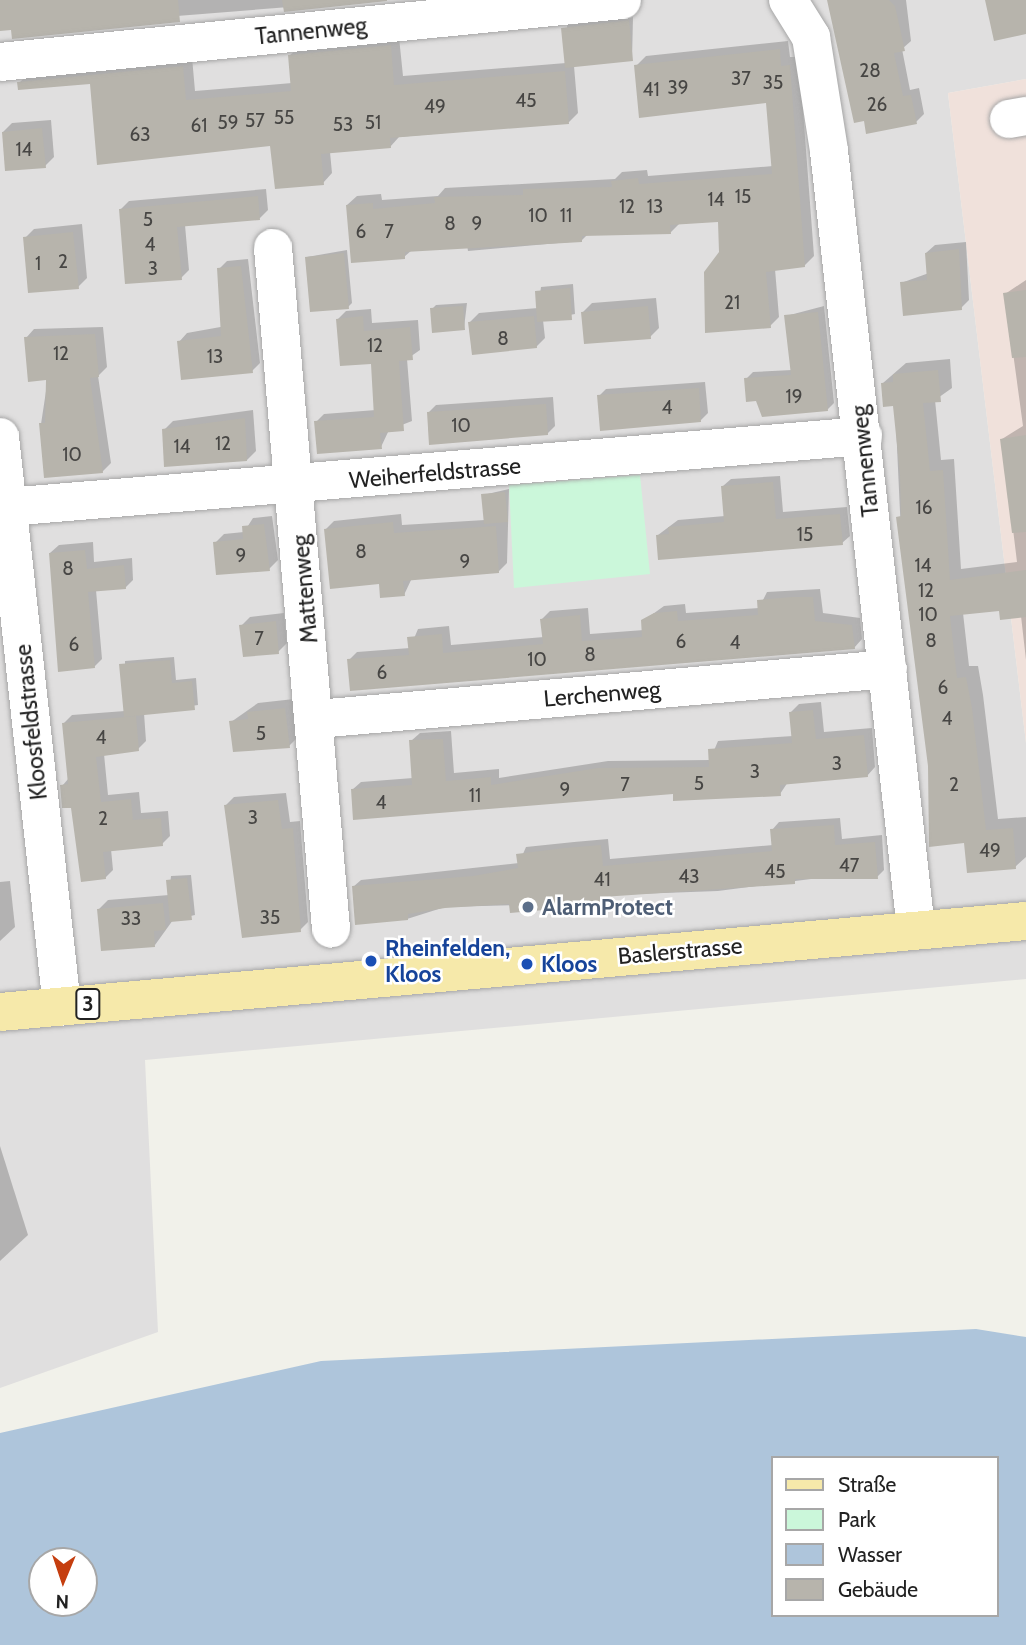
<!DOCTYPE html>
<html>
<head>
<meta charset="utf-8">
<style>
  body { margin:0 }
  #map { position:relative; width:1026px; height:1645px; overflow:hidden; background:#f1f1ea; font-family:Cabin,sans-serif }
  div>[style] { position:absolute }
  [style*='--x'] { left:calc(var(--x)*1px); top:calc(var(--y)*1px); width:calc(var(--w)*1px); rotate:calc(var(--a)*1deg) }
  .residential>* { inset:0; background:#e0dfdf }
  .commercial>* { inset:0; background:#f0e1db }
  .park>* { inset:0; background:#cbf7da }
  .water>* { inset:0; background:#aec5db }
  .shadow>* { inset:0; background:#0003 }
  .building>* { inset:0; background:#b7b4ac }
  .roads { filter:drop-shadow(0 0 2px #a6a6a6) drop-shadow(0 0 2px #a6a6a6) }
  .minor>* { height:38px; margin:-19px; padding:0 19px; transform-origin:19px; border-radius:19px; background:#fff }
  .major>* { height:38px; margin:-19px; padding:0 19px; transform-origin:19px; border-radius:19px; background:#f6e9aa }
  .dots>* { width:19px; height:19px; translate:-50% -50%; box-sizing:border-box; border:4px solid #fff; border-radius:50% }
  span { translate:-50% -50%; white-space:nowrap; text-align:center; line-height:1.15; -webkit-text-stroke:5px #fff; paint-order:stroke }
  .number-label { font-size:19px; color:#474644 }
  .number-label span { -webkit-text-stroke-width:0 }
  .shield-label span { padding:2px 5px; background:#fff; border:2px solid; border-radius:5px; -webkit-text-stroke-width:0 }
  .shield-label { font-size:21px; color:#222; font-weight:700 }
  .street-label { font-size:23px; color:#222 }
  .service-label { font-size:23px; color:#4e5e75; font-weight:700 }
  .left { translate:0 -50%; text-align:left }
  .transit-label { font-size:23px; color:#164399; font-weight:700 }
  .legend { position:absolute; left:771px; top:1456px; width:228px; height:161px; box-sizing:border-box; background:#fff; border:2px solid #a7a7a7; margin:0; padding:9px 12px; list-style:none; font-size:21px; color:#222 }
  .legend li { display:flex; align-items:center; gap:14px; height:35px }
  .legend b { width:35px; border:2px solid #a7a7a7 }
  .north { position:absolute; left:28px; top:1547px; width:70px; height:70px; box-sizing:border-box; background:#fff; border:2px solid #a7a7a7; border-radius:50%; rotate:182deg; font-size:19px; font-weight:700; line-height:28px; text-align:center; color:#222 }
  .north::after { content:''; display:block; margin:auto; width:24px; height:32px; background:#c53e0f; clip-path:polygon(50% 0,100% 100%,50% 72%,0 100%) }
</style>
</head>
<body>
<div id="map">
  <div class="residential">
    <i style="clip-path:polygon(0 0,1026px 0,1026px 79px,948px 93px,1026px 743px,1026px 979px,145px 1060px,158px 1332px,0 1388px)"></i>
  </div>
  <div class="commercial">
    <i style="clip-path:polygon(1026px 79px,1026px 743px,948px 93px)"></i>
  </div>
  <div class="park">
    <i style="clip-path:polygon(640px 475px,650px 574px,514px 588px,509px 485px)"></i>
  </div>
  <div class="water">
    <i style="clip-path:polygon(evenodd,976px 1329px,1026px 1337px,1026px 1645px,0 1645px,0 1433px,321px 1361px,976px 1329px,772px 1458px,996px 1458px,996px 1615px,772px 1615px,772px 1458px,976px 1329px,42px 1561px,84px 1561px,84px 1603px,42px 1603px,42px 1561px)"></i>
  </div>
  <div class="shadow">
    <i style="clip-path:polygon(0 0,378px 0,0 30px)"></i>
    <i style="clip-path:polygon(828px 0,906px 0,911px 41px,902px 49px,910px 90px,919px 88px,924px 114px,916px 122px)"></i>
    <i style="clip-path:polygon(633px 17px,632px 60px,574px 66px,578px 113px,569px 122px,399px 137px,390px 147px,330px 152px,332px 173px,323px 183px,272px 144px,92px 82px,19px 83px,28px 74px,192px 57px,195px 91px,292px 83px,289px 56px,299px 47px,399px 37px,403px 76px,566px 63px,567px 25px)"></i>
    <i style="clip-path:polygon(788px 41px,790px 57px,799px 57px,814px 256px,804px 266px,775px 269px,779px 317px,770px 326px,721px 253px,720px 220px,680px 223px,670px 233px,588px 234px,581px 241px,468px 251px,467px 245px,412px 250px,404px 257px,347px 205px,357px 196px,381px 194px,382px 200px,438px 196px,445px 188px,615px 179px,622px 172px,647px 170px,648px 176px,773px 166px,767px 101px,636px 66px,646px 56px)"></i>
    <i style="clip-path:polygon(51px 120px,54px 157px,45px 166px,3px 132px,12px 123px)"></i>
    <i style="clip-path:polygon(266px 189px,268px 210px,260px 218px,185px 225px,189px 270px,181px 278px,121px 209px,129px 201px)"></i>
    <i style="clip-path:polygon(82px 224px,87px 278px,78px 287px,25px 238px,34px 229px)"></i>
    <i style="clip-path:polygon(966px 242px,969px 300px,961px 308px,901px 283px,929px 273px,926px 253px,935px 245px)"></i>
    <i style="clip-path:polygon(347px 250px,352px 303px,348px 307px,307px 257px)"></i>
    <i style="clip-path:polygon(248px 259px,260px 363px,252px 371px,179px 342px,187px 333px,226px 326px,219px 269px,227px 261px)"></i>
    <i style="clip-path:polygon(1026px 280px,1026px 660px,1021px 616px,1001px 610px,963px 613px,969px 666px,978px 666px,983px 695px,998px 819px,1026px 817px,1026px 857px,1015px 867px,966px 841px,930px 765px,902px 555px,895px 404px,883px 383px,906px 363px,950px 359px,952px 388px,935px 400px,941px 460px,954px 459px,961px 569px,1017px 562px,1002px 439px,1023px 426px,1005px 294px)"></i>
    <i style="clip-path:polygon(573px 284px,575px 314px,543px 320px,545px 338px,536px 347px,470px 322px,479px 313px,538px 308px,541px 287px)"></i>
    <i style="clip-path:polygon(656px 298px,659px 328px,650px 337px,583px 312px,592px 303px)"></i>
    <i style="clip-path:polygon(467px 303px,464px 328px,432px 309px,436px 305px)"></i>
    <i style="clip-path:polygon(824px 306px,834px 403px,827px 410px,746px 379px,753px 372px,792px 370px,786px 316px)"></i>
    <i style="clip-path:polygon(371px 309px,372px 323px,418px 320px,420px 350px,407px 359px,412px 421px,389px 430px,381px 447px,316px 422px,324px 414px,376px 410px,373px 362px,338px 319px,346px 311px)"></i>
    <i style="clip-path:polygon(103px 327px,107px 367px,98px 376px,111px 463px,102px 472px,41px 424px,48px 378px,26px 338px,34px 329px)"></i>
    <i style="clip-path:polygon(705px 382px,708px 413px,701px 420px,599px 396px,606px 389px)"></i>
    <i style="clip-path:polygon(553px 397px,555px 426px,547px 434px,428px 413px,436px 405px)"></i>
    <i style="clip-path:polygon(253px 410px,256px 451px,247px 460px,164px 430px,173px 421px)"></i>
    <i style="clip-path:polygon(780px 476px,783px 512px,847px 507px,850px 536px,842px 543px,658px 535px,678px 520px,725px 516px,723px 486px,731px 479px)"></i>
    <i style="clip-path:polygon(509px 489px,507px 563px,498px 572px,412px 578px,404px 595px,380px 582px,326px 529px,334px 521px,401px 514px,402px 525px,485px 520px,483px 495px)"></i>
    <i style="clip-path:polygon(272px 516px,278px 560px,269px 569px,215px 543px,224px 534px,244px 532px,253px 518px)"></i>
    <i style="clip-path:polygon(93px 542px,94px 562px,132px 558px,133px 580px,125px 588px,96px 590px,102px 659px,94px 667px,50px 553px,59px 545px)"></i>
    <i style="clip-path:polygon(820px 589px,823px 613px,860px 618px,862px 639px,854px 648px,349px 660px,357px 652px,410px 648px,418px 629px,449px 626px,451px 645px,544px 637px,542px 619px,550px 611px,588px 608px,590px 634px,644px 630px,643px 621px,664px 606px,685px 604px,686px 613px,759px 608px,767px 592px)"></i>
    <i style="clip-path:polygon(284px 613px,287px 643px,278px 652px,241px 626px,250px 617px)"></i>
    <i style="clip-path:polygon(174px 657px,176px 680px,196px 678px,198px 705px,144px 713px,146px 741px,138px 749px,104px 754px,108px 795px,139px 792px,141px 813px,168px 811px,170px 836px,162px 844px,111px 849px,113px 870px,105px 878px,62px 786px,69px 778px,64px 723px,72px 715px,125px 711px,125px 661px)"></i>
    <i style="clip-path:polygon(294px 699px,298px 737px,289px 746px,231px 722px,258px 703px)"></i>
    <i style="clip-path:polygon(821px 702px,824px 732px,872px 728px,875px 767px,867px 776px,788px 782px,780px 794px,352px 790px,361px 782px,413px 778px,411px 741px,420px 733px,451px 731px,454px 773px,499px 769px,499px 778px,608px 761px,710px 760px,718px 741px,793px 736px,791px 712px,799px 704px)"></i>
    <i style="clip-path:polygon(286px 793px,290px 822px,300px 821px,308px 922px,300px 930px,226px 805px,234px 797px)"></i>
    <i style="clip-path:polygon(840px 818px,842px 839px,882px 835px,884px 870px,877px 877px,858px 873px,718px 891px,610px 895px,602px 903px,445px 907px,407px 919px,353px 887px,361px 880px,519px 863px,526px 847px,574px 842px,608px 839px,610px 859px,773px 845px,772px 830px,779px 822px)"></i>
    <i style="clip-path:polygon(191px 875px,195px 915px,173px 920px,155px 945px,99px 909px,108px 900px,169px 895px,171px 876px)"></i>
    <i style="clip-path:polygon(10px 881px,15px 927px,0 941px,0 882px)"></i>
    <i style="clip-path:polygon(0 1146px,28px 1235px,0 1261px)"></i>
  </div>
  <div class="building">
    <i style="clip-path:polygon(0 0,178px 0,180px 22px,12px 39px,11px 30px,0 31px)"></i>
    <i style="clip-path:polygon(282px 0,387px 0,387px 1px,284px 12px)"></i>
    <i style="clip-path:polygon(827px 0,889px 0,895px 6px,905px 51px,894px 53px,903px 96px,911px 95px,917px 124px,866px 134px,864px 121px,854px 123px)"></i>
    <i style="clip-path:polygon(985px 0,1026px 0,1026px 34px,994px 41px)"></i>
    <i style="clip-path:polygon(629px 20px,633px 61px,565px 68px,561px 28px)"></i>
    <i style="clip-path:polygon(391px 45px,394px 85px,565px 71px,569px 124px,390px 138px,391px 148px,321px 154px,324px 185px,275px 189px,270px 146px,97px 165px,90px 84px,18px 90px,17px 82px,183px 66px,186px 100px,291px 91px,288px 55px)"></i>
    <i style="clip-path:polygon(780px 49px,781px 66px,790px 65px,805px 267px,766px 272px,771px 328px,705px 333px,704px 272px,719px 252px,718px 222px,670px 225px,671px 234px,582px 236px,582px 242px,405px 252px,405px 259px,351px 263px,346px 205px,373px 203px,373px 209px,435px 203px,434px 197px,523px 195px,523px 189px,612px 187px,611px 181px,638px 178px,639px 184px,772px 174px,766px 103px,639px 118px,634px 65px)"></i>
    <i style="clip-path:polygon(42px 128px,46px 168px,5px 171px,2px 132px)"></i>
    <i style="clip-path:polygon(258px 196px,260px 220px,177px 227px,182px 280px,125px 284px,119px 209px)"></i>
    <i style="clip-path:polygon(73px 232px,79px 289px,28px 293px,23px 237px)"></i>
    <i style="clip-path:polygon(959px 249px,962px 310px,903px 316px,900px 282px,927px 280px,925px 253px)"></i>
    <i style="clip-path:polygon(344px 253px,349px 309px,310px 312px,305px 257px)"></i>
    <i style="clip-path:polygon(241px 266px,253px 373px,181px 380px,177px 341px,221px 336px,217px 268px)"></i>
    <i style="clip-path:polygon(570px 288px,572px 320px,537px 322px,535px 291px)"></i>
    <i style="clip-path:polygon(1026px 290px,1026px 357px,1012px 358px,1003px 293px)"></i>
    <i style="clip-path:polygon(463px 306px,465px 330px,432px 333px,430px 308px)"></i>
    <i style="clip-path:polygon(648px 306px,651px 339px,584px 344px,581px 312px)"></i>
    <i style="clip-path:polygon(818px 312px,828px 411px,762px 417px,756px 401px,746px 402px,744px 378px,791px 375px,784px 315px)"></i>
    <i style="clip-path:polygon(363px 316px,364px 331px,410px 327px,413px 360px,399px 361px,404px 431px,380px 433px,382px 449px,317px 454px,314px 421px,374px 417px,371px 364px,340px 366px,336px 319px)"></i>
    <i style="clip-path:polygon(534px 316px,537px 348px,472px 355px,468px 322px)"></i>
    <i style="clip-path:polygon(95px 334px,99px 377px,90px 378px,103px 473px,44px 478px,39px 423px,45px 423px,46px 380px,28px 382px,24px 337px)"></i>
    <i style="clip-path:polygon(938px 370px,941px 402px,923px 403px,930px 471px,943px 470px,950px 580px,1026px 570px,1026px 617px,1000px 620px,999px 611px,950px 616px,957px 678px,966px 677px,972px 708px,986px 830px,1013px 828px,1016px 869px,967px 873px,964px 843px,929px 847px,928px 766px,896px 517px,901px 516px,900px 474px,893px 406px,883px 407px,881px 383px,893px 382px,893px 374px)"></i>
    <i style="clip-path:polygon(699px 388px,701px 422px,600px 431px,597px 395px)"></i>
    <i style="clip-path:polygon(546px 404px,548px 435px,429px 445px,427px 412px)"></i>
    <i style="clip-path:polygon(245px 418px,247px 461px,164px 467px,162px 429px)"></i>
    <i style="clip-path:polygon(1026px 435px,1026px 532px,1012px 533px,1000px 439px)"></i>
    <i style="clip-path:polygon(773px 482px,776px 519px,840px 514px,843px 545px,658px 560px,656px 535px,669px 534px,668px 527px,724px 522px,721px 486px)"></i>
    <i style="clip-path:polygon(505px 492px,508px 522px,484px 524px,481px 494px)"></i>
    <i style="clip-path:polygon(393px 522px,394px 533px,496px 526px,499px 573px,403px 581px,405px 596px,380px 598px,379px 584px,330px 589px,324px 529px)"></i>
    <i style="clip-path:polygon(264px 524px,270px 571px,216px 575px,213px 542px,243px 539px,242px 526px)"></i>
    <i style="clip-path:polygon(85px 550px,87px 569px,124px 565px,126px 589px,88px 592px,95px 668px,58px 672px,49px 553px)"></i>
    <i style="clip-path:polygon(792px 597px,813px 597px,815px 621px,852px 625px,855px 649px,350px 691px,347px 659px,409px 655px,407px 637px,442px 634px,443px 653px,543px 644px,540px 619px,580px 615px,582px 641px,642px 637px,641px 620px,654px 613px,677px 611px,678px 621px,758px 615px,757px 600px)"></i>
    <i style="clip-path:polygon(276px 621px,279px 654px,243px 657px,239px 625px)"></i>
    <i style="clip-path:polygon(170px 660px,172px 683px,192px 681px,195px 710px,124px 717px,119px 664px)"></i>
    <i style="clip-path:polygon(285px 708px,290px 748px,233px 752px,229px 721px,248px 719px,247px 712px)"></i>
    <i style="clip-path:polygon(813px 710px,816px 739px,864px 735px,868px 777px,780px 785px,781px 796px,673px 801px,673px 794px,353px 820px,351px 789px,412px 785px,409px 740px,443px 739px,446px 781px,491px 777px,491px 785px,598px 768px,709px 767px,708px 749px,792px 743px,789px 712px)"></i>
    <i style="clip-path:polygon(136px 716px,139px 751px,96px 757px,101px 802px,131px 799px,133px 820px,161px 818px,163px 846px,103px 852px,106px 879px,81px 882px,71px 808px,62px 808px,60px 785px,68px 784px,62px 723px)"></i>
    <i style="clip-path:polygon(278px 800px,282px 829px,293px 828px,301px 932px,242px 938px,224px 805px)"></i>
    <i style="clip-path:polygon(834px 825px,835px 845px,875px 842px,878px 879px,795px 879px,795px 884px,602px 897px,602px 905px,510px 913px,509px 904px,445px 908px,408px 914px,408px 920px,355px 925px,352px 886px,473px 876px,518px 868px,516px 854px,565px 848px,601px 845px,603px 866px,772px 851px,770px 829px)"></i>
    <i style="clip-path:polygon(187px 878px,192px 920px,170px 922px,166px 880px)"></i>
    <i style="clip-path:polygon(163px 903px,166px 930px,154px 931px,155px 947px,101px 951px,97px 909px)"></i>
  </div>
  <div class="roads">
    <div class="minor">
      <i style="--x:788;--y:0;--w:44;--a:58.1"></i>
      <i style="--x:811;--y:37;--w:115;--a:81"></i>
      <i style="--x:829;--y:151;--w:783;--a:83.62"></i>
      <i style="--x:0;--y:62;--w:625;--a:-5.69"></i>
      <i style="--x:1009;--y:119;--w:17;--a:-10"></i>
      <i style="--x:273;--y:248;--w:683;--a:85.13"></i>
      <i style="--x:0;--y:437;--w:573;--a:83.79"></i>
      <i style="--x:7;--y:507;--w:859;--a:-4.74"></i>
      <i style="--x:317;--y:719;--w:573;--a:-5"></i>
    </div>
    <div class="major">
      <i style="--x:0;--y:1012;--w:1030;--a:-5.07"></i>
    </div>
  </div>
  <div class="dots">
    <i style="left:528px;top:907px;background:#5c6f8a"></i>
    <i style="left:371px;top:961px;background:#1a4fb4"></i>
    <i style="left:527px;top:964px;background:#1a4fb4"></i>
  </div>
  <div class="number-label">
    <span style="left:870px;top:71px">28</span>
    <span style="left:741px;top:79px">37</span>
    <span style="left:773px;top:83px">35</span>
    <span style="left:678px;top:88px">39</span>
    <span style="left:651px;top:90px">41</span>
    <span style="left:526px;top:101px">45</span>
    <span style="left:877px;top:105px">26</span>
    <span style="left:435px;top:107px">49</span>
    <span style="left:284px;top:118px">55</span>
    <span style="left:255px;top:121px">57</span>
    <span style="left:228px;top:123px">59</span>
    <span style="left:373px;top:123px">51</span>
    <span style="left:343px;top:125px">53</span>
    <span style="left:199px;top:126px">61</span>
    <span style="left:140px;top:135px">63</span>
    <span style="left:24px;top:150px">14</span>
    <span style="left:743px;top:197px">15</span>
    <span style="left:716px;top:200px">14</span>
    <span style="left:627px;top:207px">12</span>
    <span style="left:655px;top:207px">13</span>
    <span style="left:538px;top:216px">10</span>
    <span style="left:566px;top:216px">11</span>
    <span style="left:148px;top:220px">5</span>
    <span style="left:450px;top:224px">8</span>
    <span style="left:477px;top:224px">9</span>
    <span style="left:361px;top:232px">6</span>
    <span style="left:389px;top:232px">7</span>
    <span style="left:150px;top:245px">4</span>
    <span style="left:63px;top:262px">2</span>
    <span style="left:38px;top:264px">1</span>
    <span style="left:153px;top:269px">3</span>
    <span style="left:732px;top:303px">21</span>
    <span style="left:503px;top:339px">8</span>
    <span style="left:375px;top:346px">12</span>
    <span style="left:61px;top:354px">12</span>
    <span style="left:215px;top:357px">13</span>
    <span style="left:794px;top:397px">19</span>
    <span style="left:667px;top:408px">4</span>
    <span style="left:461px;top:426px">10</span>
    <span style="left:223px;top:444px">12</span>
    <span style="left:182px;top:447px">14</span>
    <span style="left:72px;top:455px">10</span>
    <span style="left:924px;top:508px">16</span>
    <span style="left:805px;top:535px">15</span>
    <span style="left:361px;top:552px">8</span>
    <span style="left:241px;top:556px">9</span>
    <span style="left:465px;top:562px">9</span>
    <span style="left:923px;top:566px">14</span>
    <span style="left:68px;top:569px">8</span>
    <span style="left:926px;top:591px">12</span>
    <span style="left:928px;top:615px">10</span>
    <span style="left:259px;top:639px">7</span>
    <span style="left:931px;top:641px">8</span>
    <span style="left:681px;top:642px">6</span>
    <span style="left:735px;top:643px">4</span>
    <span style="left:74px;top:645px">6</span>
    <span style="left:590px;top:655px">8</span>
    <span style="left:537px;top:660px">10</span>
    <span style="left:382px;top:673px">6</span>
    <span style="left:943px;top:688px">6</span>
    <span style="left:947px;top:719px">4</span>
    <span style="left:261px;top:734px">5</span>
    <span style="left:101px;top:738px">4</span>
    <span style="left:837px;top:764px">3</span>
    <span style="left:755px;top:772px">3</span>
    <span style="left:699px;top:784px">5</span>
    <span style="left:625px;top:785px">7</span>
    <span style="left:954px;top:785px">2</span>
    <span style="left:565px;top:790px">9</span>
    <span style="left:475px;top:796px">11</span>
    <span style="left:381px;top:803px">4</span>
    <span style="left:253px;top:818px">3</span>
    <span style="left:103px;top:819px">2</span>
    <span style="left:990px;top:851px">49</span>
    <span style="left:849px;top:866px">47</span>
    <span style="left:775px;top:872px">45</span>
    <span style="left:689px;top:877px">43</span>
    <span style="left:602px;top:880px">41</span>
    <span style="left:270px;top:918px">35</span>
    <span style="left:131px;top:919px">33</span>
  </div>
  <div class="shield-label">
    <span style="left:88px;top:1004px">3</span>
  </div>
  <div class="street-label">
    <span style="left:311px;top:31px;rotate:-6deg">Tannenweg</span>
    <span style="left:865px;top:461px;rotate:-96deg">Tannenweg</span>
    <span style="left:435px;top:473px;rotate:-5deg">Weiherfeldstrasse</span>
    <span style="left:305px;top:589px;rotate:-95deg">Mattenweg</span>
    <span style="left:602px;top:694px;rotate:-5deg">Lerchenweg</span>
    <span style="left:31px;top:722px;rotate:-96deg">Kloosfeldstrasse</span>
    <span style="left:680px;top:951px;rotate:-5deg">Baslerstrasse</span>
  </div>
  <div class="service-label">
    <span class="left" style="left:542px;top:907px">AlarmProtect</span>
  </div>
  <div class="transit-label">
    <span class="left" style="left:385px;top:961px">Rheinfelden,<br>Kloos</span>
    <span class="left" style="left:541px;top:964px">Kloos</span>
  </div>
  <ul class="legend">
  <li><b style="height:9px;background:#f6e9aa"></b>Straße</li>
  <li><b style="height:19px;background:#cbf7da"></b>Park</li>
  <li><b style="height:19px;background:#aec5db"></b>Wasser</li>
  <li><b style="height:19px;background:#b7b4ac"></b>Gebäude</li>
  </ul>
  <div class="north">N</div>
</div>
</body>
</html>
